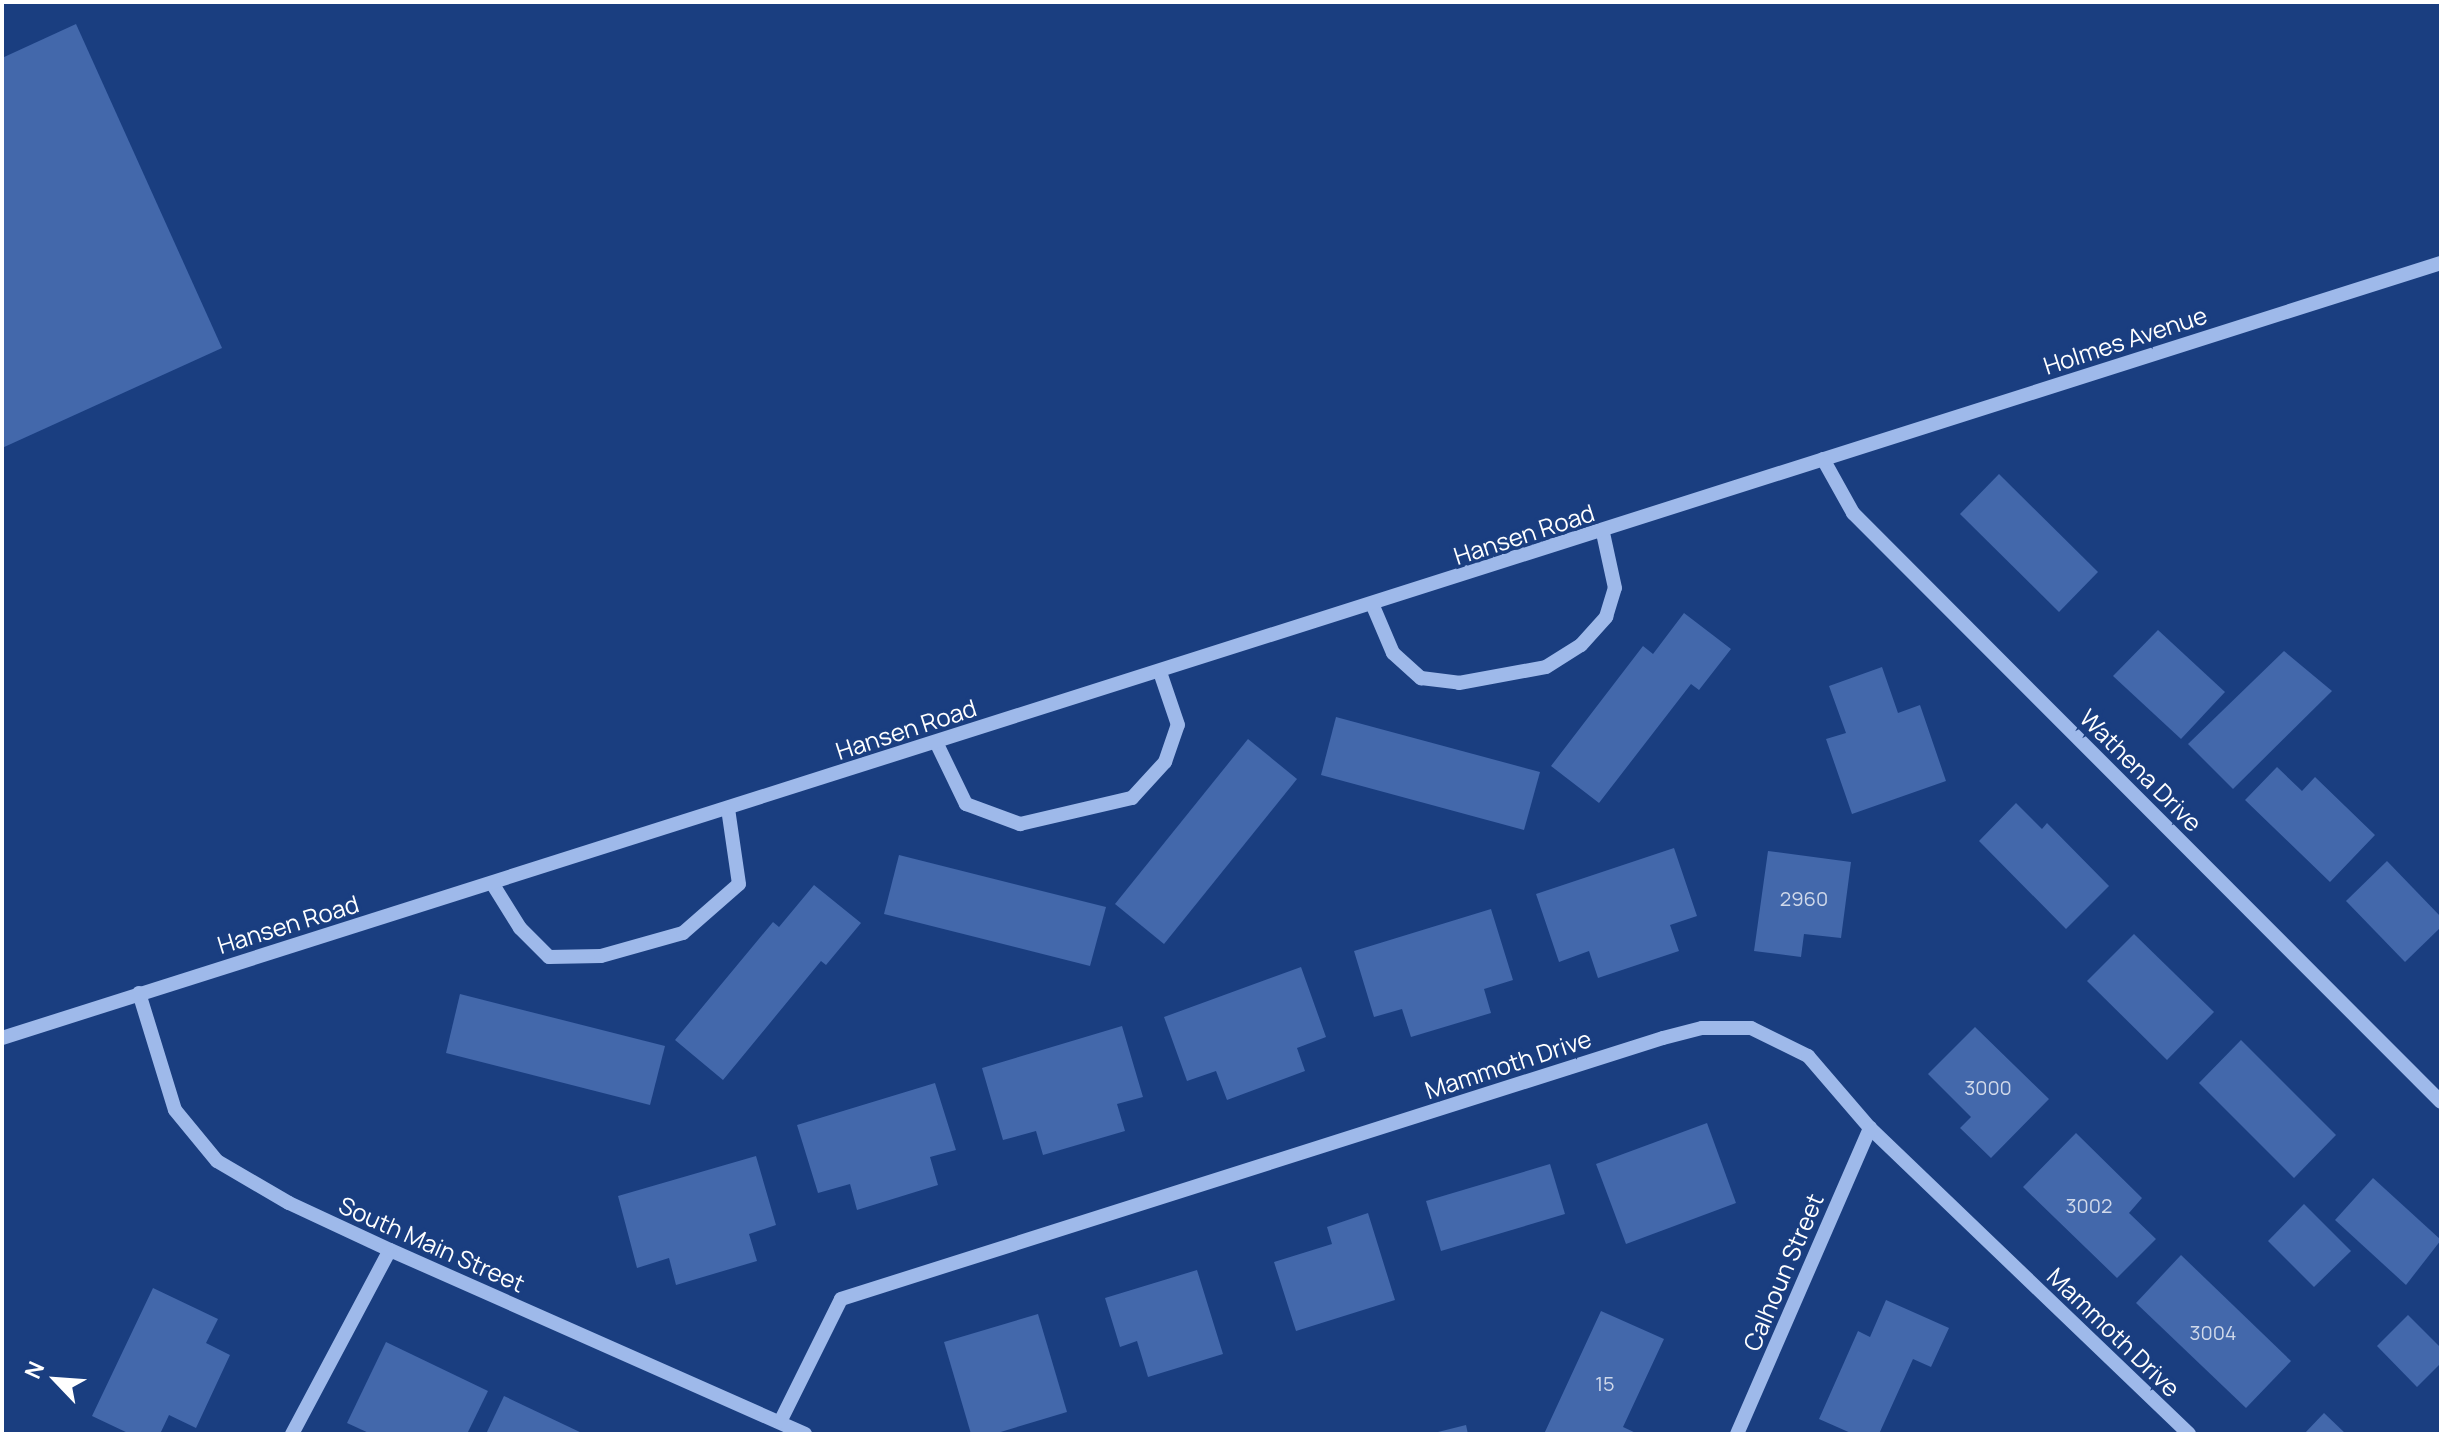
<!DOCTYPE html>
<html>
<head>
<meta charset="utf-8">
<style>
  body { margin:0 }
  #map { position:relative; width:2443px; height:1436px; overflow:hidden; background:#1a3e80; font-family:Manrope,sans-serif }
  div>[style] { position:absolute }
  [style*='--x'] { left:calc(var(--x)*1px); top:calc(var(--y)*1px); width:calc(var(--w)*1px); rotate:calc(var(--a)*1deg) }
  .building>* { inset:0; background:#4368ab }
  .minor>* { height:14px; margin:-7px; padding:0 7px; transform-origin:7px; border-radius:7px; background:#9eb9ea }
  span { translate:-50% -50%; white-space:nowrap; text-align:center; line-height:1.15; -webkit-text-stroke:7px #1a3e80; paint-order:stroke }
  .number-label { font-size:20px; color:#d0d9ea }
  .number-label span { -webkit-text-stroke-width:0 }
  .street-label { font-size:24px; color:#fff }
  .frame { position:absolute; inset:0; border:4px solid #fff; pointer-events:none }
  .north { position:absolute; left:16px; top:1340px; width:80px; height:80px; -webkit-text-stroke:6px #1a3e80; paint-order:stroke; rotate:295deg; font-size:22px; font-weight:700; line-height:32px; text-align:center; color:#fff }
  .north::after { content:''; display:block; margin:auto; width:28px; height:36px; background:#fff; clip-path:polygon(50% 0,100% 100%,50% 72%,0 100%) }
</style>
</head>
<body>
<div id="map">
  <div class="building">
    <i style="clip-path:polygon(76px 24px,222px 348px,2px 448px,2px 58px)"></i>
    <i style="clip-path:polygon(1999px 474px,2098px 572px,2059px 612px,1960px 514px)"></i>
    <i style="clip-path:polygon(1684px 613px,1731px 649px,1699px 690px,1691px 684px,1599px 803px,1551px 766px,1643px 646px,1653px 654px)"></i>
    <i style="clip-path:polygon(2158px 630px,2225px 692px,2181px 739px,2113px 676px)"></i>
    <i style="clip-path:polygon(2284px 651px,2332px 691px,2233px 789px,2188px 744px)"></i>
    <i style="clip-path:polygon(1882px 667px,1898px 713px,1920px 705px,1946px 781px,1852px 814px,1826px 739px,1846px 733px,1829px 686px)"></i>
    <i style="clip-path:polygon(1336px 717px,1540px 772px,1524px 830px,1321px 775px)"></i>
    <i style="clip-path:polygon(1248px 739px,1297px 779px,1164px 944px,1115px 904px)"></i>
    <i style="clip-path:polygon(2277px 767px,2302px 791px,2315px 777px,2375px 835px,2330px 882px,2245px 800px)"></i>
    <i style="clip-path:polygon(2016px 803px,2042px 829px,2047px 823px,2109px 886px,2066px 929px,1979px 841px)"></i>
    <i style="clip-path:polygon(1674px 848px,1697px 916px,1670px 925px,1679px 951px,1598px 978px,1589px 951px,1559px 962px,1536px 894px)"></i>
    <i style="clip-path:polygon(1768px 851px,1851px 862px,1841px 938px,1804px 934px,1801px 957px,1754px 951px)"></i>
    <i style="clip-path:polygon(899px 855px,1106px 907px,1090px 966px,884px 914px)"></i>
    <i style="clip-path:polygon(2387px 861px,2441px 917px,2441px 927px,2405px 962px,2346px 901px)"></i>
    <i style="clip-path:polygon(814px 885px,861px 923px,826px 965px,821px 961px,723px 1080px,675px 1040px,773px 922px,779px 927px)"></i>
    <i style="clip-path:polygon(1491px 909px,1513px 980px,1484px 989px,1491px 1013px,1411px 1037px,1402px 1009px,1374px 1017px,1354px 951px)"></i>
    <i style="clip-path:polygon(2134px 934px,2214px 1012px,2167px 1060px,2087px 981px)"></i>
    <i style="clip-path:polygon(1301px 967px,1326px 1037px,1297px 1048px,1305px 1071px,1227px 1100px,1216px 1071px,1187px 1081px,1164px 1017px)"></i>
    <i style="clip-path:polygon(460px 994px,665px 1046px,650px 1105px,446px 1053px)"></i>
    <i style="clip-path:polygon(1122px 1026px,1143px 1097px,1117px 1104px,1125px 1131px,1043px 1155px,1036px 1131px,1003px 1140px,982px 1068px)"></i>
    <i style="clip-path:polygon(1975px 1027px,2049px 1099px,1991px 1158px,1960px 1128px,1971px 1117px,1928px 1074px)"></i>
    <i style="clip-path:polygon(2241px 1040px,2336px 1135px,2294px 1178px,2199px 1083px)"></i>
    <i style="clip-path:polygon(935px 1083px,956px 1150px,930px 1157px,938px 1185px,857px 1210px,850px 1184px,818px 1193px,797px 1125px)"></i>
    <i style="clip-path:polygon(1707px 1123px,1736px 1203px,1626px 1244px,1596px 1164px)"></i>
    <i style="clip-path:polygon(2076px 1133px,2142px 1198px,2129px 1213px,2156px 1239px,2117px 1278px,2023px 1187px)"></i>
    <i style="clip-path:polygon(756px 1156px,776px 1225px,749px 1234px,757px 1261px,676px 1285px,669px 1258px,637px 1268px,618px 1196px)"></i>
    <i style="clip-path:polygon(1550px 1164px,1565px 1214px,1441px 1251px,1426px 1201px)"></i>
    <i style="clip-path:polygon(2373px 1178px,2441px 1240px,2406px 1285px,2335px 1220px)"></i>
    <i style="clip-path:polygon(2304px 1204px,2351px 1251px,2314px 1287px,2268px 1241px)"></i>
    <i style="clip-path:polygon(1368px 1213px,1395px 1300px,1296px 1331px,1274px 1262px,1332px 1244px,1327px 1227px)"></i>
    <i style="clip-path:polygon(2181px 1255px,2291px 1361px,2246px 1408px,2136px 1303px)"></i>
    <i style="clip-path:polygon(1197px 1270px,1223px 1354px,1148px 1377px,1137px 1341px,1120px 1347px,1105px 1298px)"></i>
    <i style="clip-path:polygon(153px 1288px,218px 1319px,206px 1343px,230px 1355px,196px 1428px,169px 1415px,160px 1434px,130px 1434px,92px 1416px)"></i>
    <i style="clip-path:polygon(1886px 1300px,1949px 1328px,1931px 1367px,1913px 1359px,1879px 1434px,1853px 1434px,1819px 1419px,1858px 1331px,1870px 1337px)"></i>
    <i style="clip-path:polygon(1601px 1311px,1664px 1339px,1623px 1427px,1638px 1434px,1544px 1434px)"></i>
    <i style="clip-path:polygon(1038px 1314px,1067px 1412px,994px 1434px,971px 1434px,944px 1342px)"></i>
    <i style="clip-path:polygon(2408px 1315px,2441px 1348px,2441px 1363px,2417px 1387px,2377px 1346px)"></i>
    <i style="clip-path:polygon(386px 1342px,488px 1391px,467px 1434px,371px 1434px,347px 1423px)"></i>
    <i style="clip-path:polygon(504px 1396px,584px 1434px,486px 1434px)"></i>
    <i style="clip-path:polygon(2324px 1413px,2346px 1434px,2304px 1434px)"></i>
    <i style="clip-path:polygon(1466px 1425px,1468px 1434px,1434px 1434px,1434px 1433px)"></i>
  </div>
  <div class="minor">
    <i style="--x:1823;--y:459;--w:62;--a:60.9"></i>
    <i style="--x:1853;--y:513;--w:832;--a:45.05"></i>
    <i style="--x:1373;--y:606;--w:51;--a:66.9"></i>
    <i style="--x:1393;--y:653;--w:38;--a:42"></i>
    <i style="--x:1421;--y:678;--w:38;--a:7"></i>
    <i style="--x:1459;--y:683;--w:88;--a:-10.4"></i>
    <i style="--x:1546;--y:667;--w:41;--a:-32.2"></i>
    <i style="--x:1581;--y:645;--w:38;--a:-48"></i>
    <i style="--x:1606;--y:617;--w:30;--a:-73"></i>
    <i style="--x:1615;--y:588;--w:56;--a:-102.3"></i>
    <i style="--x:936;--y:742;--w:69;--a:64.2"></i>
    <i style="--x:966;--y:804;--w:58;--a:20.3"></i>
    <i style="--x:1020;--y:824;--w:115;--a:-13.1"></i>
    <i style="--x:1132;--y:798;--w:49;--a:-47.5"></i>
    <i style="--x:1165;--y:762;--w:39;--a:-71"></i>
    <i style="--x:1178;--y:725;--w:56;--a:-108.8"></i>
    <i style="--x:492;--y:883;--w:53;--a:58.1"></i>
    <i style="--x:520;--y:928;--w:41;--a:45"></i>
    <i style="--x:549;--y:957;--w:52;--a:-1.1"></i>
    <i style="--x:601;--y:956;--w:85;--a:-15.7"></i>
    <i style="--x:683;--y:933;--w:74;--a:-41.2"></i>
    <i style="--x:739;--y:884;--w:76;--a:-98.3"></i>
    <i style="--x:139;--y:993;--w:122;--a:72.9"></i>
    <i style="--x:175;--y:1110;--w:66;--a:50.5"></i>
    <i style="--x:217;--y:1161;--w:83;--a:30.3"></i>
    <i style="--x:289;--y:1203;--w:111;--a:25"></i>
    <i style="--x:390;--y:1250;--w:454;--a:23.9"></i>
    <i style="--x:2;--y:1038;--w:2559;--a:-17.63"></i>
    <i style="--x:780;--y:1422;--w:137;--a:-63.6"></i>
    <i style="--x:841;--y:1299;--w:862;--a:-17.62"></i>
    <i style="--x:1663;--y:1038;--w:40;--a:-14.4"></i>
    <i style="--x:1702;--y:1028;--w:49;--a:0"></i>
    <i style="--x:1751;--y:1028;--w:64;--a:26.2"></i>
    <i style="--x:1808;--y:1056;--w:95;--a:49.3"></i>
    <i style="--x:1870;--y:1128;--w:442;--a:43.8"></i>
    <i style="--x:292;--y:1434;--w:208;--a:-62"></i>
    <i style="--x:1737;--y:1434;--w:334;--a:-66.5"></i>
  </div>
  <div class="number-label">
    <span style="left:1804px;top:898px">2960</span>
    <span style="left:1988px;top:1087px">3000</span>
    <span style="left:2089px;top:1205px">3002</span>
    <span style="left:2213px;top:1332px">3004</span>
    <span style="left:1605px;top:1383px">15</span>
  </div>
  <div class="street-label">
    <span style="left:2125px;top:340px;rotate:-18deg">Holmes Avenue</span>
    <span style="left:1524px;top:534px;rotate:-18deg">Hansen Road</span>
    <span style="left:906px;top:729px;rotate:-18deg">Hansen Road</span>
    <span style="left:2141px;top:770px;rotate:45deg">Wathena Drive</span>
    <span style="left:288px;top:924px;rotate:-17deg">Hansen Road</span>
    <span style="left:1508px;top:1064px;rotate:-18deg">Mammoth Drive</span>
    <span style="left:432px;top:1244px;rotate:24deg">South Main Street</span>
    <span style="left:1783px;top:1272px;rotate:-67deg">Calhoun Street</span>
    <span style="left:2114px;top:1332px;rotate:44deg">Mammoth Drive</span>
  </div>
  <div class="frame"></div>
  <div class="north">N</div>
</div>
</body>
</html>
